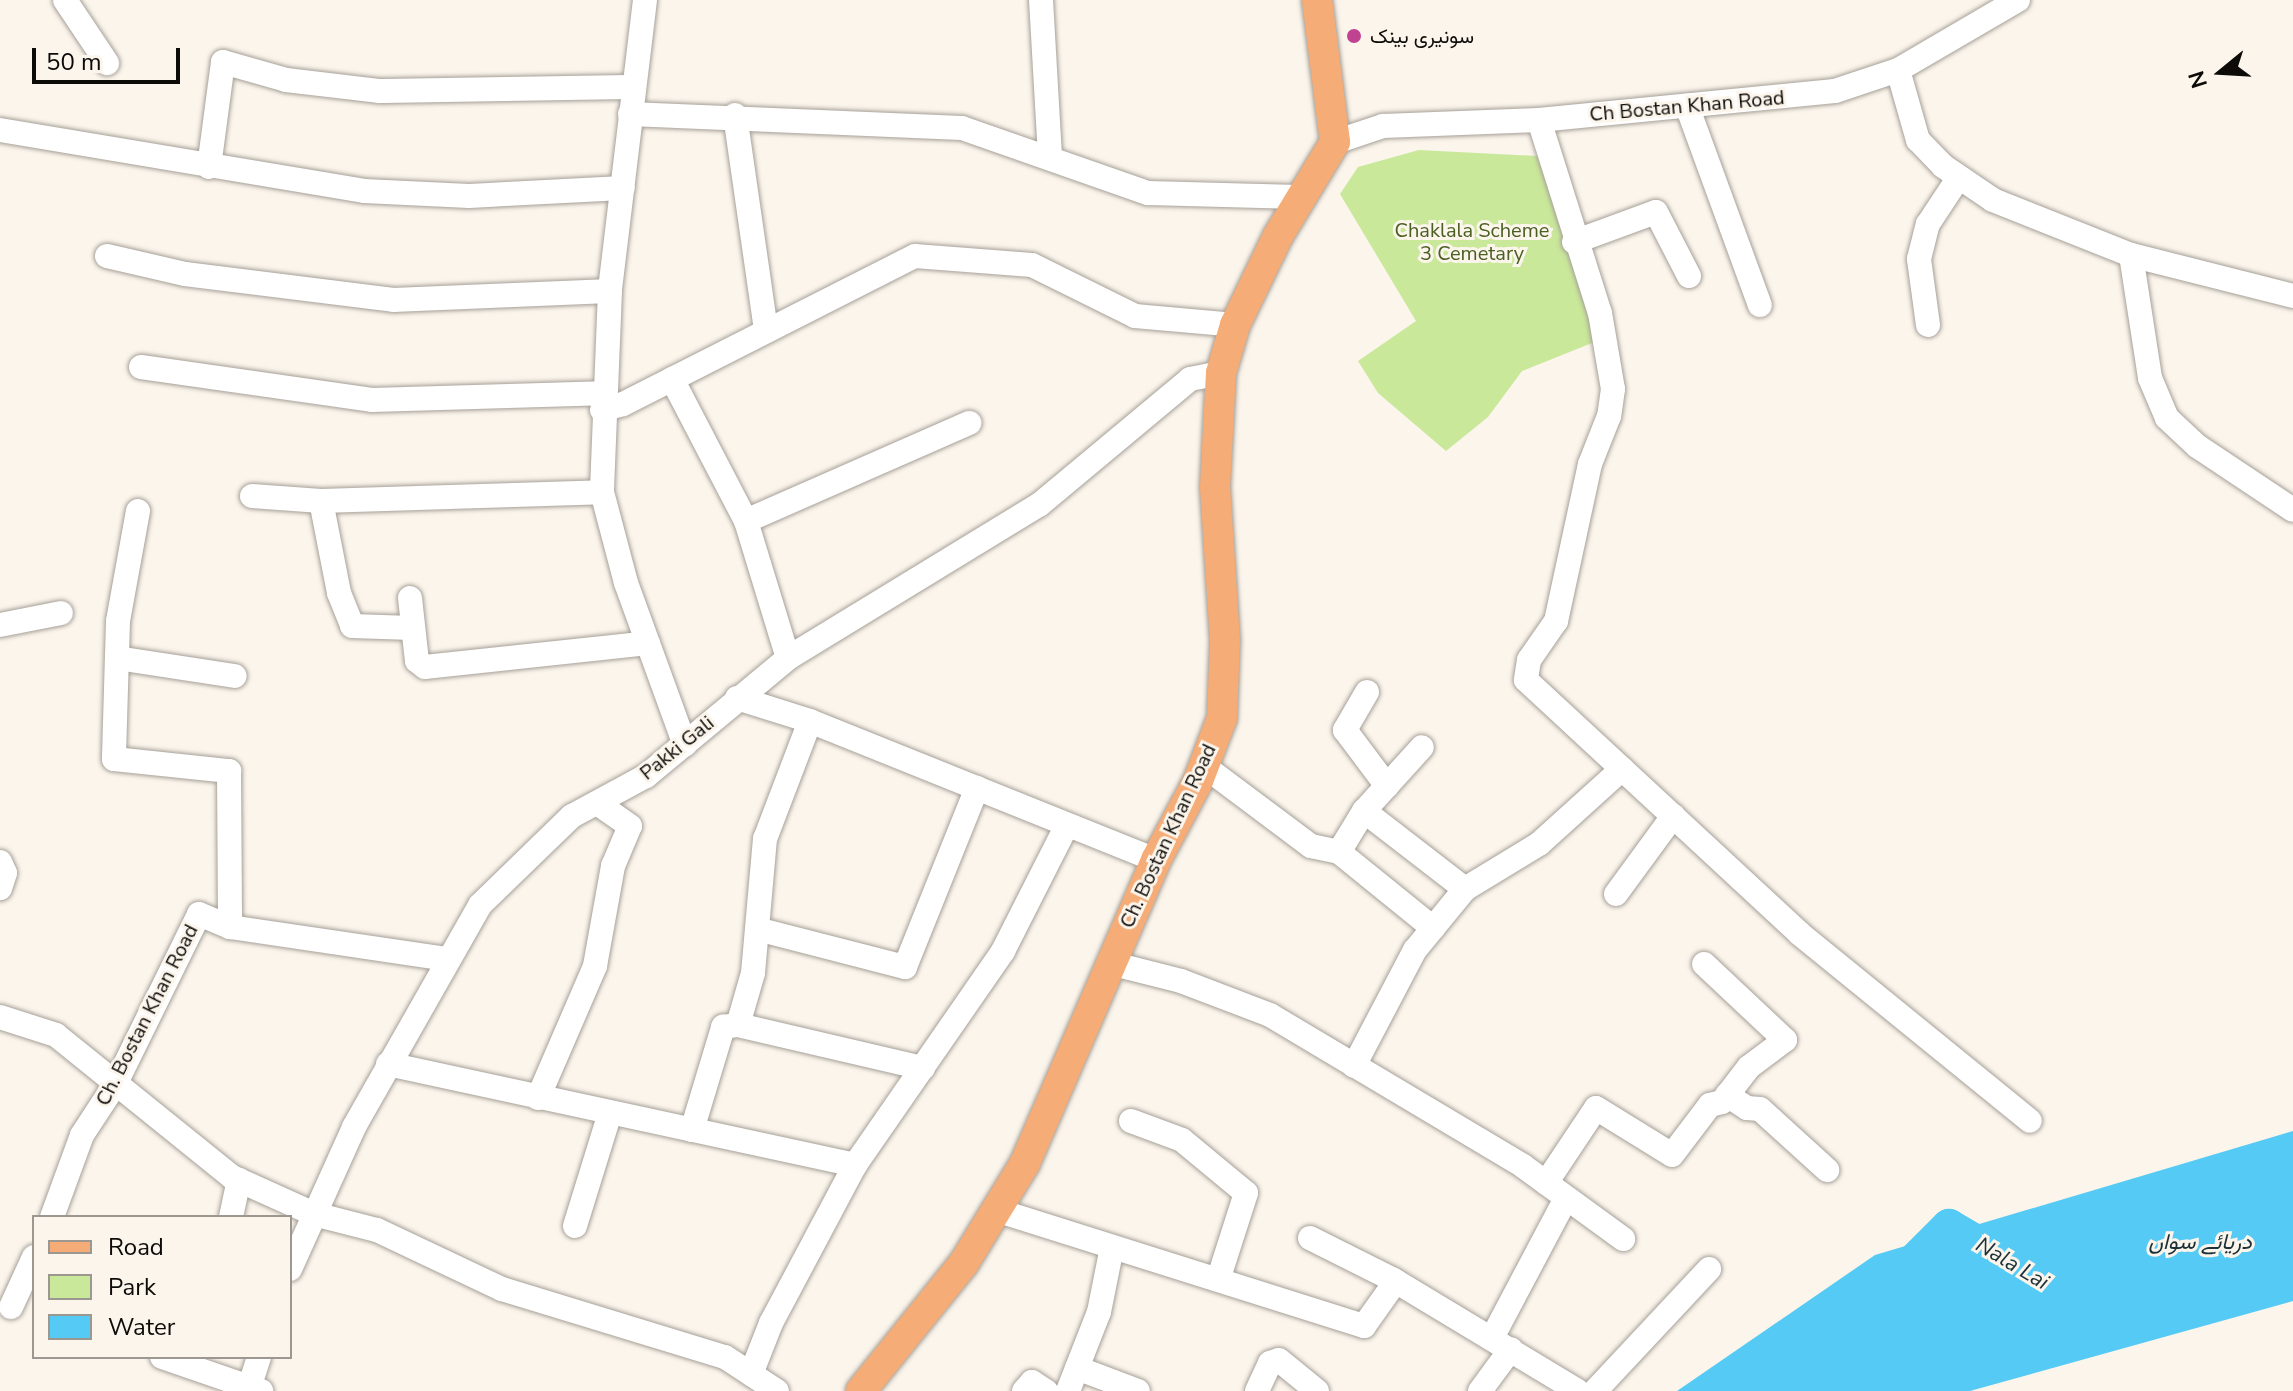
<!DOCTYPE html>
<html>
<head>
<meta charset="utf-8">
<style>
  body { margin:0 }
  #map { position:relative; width:2293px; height:1391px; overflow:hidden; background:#fbf5ec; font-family:"Nunito Sans",Vazirmatn,sans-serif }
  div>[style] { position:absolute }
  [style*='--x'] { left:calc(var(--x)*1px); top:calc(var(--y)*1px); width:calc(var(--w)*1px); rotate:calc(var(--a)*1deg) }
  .green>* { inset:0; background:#c9e89a }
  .water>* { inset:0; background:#54caf5 }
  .river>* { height:36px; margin:-18px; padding:0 18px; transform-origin:18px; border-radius:18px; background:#54caf5 }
  .roads { filter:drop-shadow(0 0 2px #a6a098) drop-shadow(0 0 2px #a6a098) }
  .minor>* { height:24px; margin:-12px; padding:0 12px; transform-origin:12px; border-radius:12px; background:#fff }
  .major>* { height:30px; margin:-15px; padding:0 15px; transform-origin:15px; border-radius:15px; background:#f5ac77 }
  .dots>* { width:22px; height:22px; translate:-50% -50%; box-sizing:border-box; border:4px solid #fbf5ec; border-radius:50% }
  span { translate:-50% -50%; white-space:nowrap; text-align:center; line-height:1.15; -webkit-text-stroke:6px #fbf5ec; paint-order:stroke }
  .poi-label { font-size:20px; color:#0d0b08 }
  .left { translate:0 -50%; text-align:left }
  .street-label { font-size:20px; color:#0d0b08 }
  .park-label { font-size:20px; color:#4a5f22 }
  .water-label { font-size:22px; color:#1b3038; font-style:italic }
  .legend { position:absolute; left:32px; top:1215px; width:260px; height:144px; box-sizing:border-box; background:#fbf5ec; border:2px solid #9c9791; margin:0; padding:10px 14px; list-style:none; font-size:24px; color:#0d0b08 }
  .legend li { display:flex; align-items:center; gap:16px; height:40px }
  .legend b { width:40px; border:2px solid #9c9791 }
  .north { position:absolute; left:2181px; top:32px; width:80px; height:80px; -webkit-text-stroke:6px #fbf5ec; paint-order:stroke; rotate:252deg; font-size:22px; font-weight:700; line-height:32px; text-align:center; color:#0d0b08 }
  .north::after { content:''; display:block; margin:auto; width:28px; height:36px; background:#0d0b08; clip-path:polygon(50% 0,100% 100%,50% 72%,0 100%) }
  .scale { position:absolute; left:32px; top:48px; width:148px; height:36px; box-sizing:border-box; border:4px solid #0d0b08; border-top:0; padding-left:10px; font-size:24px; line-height:28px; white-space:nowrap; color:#0d0b08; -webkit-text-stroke:6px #fbf5ec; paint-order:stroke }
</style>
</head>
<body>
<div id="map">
  <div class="green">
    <i style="clip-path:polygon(1419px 150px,1537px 156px,1602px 339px,1522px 371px,1488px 417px,1446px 451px,1378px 393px,1358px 361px,1416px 321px,1340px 194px,1358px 167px)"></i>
  </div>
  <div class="water">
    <i style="clip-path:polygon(2293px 1131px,2293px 1301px,1970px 1391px,1677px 1391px,1875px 1255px)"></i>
  </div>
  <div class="river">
    <i style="--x:1906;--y:1270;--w:61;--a:-45"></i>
    <i style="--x:1949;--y:1227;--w:56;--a:30.3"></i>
  </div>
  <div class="roads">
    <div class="minor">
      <i style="--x:65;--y:0;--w:76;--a:56.3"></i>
      <i style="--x:645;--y:0;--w:293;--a:96.9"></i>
      <i style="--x:610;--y:291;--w:201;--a:92.3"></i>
      <i style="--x:602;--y:492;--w:94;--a:75.2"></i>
      <i style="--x:626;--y:583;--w:172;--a:70"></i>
      <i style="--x:1041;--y:0;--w:156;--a:86.7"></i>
      <i style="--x:1898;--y:70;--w:73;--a:74.1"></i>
      <i style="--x:1918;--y:140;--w:36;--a:46"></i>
      <i style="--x:1943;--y:166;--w:60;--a:34.2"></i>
      <i style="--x:1993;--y:200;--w:149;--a:21.7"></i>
      <i style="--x:2131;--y:255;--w:167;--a:14.2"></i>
      <i style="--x:1687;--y:106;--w:212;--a:69.9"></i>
      <i style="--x:630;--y:114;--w:332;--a:2.4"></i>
      <i style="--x:962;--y:128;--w:197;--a:19.3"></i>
      <i style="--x:1148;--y:193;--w:151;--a:1.5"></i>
      <i style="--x:735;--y:115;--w:218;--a:81.8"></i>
      <i style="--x:1539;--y:120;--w:202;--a:72.5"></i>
      <i style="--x:1600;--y:313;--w:77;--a:80.3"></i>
      <i style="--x:1613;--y:389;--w:27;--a:98"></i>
      <i style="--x:1609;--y:416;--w:52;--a:111.6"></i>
      <i style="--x:1590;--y:464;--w:161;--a:102.2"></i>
      <i style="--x:1556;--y:621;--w:47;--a:124.7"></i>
      <i style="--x:1529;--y:660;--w:20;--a:99"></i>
      <i style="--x:1526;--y:680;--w:374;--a:42.8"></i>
      <i style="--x:1800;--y:934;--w:296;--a:39.1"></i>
      <i style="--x:0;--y:130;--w:369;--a:9.5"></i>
      <i style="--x:364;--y:191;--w:105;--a:2.7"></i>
      <i style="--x:469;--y:196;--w:154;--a:-3"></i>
      <i style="--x:1335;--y:142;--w:51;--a:-18.4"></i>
      <i style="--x:1383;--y:126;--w:156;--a:-2.2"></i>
      <i style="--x:1539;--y:120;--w:297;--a:-5.6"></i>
      <i style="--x:1835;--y:91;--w:66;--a:-18.4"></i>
      <i style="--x:1898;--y:70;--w:139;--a:-30.3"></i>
      <i style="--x:209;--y:167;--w:106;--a:-82.4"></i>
      <i style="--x:223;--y:62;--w:66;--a:15.9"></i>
      <i style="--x:286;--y:80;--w:95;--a:6.7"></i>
      <i style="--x:380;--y:91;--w:252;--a:-0.9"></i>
      <i style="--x:1574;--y:242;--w:87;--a:-20.1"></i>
      <i style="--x:1656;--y:212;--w:72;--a:62.7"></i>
      <i style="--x:2131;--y:255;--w:124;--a:81.2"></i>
      <i style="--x:2150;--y:378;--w:43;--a:67"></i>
      <i style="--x:2167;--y:418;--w:41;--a:43"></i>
      <i style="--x:2197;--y:446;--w:115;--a:33.7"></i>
      <i style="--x:107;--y:256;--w:80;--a:13"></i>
      <i style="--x:185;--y:274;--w:210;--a:7.1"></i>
      <i style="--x:393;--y:300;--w:217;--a:-2.4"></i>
      <i style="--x:1928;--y:325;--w:67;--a:-97.8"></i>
      <i style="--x:1919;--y:259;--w:36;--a:-76"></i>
      <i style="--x:1928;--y:224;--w:56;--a:-56.6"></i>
      <i style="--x:141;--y:367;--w:233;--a:8.1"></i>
      <i style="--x:372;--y:400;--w:230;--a:-1.7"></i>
      <i style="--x:672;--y:379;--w:160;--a:62.5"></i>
      <i style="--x:746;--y:521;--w:143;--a:73"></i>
      <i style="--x:602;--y:410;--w:22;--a:-16"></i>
      <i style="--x:623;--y:404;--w:327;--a:-26.9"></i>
      <i style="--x:915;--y:256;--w:117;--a:4.4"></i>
      <i style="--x:1032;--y:265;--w:115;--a:26.3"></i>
      <i style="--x:1135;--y:316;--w:100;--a:5.1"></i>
      <i style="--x:252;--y:496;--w:69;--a:4.1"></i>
      <i style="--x:321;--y:501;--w:281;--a:-1.8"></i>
      <i style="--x:321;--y:501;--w:94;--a:78.9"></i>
      <i style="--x:339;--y:593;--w:35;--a:68"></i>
      <i style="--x:352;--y:626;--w:60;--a:1.9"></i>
      <i style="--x:138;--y:511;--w:112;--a:100.3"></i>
      <i style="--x:118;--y:621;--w:138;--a:91.7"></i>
      <i style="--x:114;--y:759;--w:116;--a:6"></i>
      <i style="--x:229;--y:771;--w:156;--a:89.6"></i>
      <i style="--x:746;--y:521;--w:244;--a:-23.7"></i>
      <i style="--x:410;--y:598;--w:63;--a:83.7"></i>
      <i style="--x:417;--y:661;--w:10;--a:37"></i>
      <i style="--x:425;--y:667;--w:224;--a:-6.1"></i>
      <i style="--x:0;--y:625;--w:62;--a:-11.1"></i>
      <i style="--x:117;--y:658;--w:119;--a:8.7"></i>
      <i style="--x:1367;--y:692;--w:44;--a:120.1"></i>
      <i style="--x:1345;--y:730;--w:70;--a:53.1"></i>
      <i style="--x:737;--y:698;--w:77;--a:17.5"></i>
      <i style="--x:810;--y:721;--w:373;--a:21.9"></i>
      <i style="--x:1204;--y:766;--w:134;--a:36.8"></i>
      <i style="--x:1311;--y:846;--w:29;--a:12"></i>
      <i style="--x:1339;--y:852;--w:121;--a:39"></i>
      <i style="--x:1364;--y:811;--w:128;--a:37.7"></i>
      <i style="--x:1339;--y:852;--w:48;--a:-58.6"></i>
      <i style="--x:1364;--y:811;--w:86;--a:-47.8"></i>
      <i style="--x:0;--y:862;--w:12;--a:66"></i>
      <i style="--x:5;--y:873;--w:16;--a:108"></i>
      <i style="--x:1616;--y:894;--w:97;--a:-53.8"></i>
      <i style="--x:757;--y:929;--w:153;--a:14.4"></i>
      <i style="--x:905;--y:967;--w:193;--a:-68.1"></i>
      <i style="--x:1110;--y:963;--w:73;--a:14.2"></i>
      <i style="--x:1181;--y:981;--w:95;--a:20.9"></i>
      <i style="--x:1270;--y:1015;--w:295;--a:30.8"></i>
      <i style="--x:1523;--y:1166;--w:124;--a:36.1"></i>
      <i style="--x:0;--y:1017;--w:59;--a:17.8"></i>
      <i style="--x:56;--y:1035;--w:226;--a:38.9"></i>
      <i style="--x:232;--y:1177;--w:90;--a:24.3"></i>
      <i style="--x:314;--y:1214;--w:65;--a:14.3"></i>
      <i style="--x:377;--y:1230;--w:138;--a:25.3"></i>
      <i style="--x:502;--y:1289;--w:233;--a:17"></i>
      <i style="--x:725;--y:1357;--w:62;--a:33.2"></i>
      <i style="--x:738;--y:1025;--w:54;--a:-73.9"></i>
      <i style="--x:753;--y:973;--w:135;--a:-84.9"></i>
      <i style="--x:765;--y:839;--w:126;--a:-69.1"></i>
      <i style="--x:388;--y:1064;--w:478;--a:12.2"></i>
      <i style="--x:1354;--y:1066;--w:131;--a:-62.3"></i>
      <i style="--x:1415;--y:950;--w:79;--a:-50.7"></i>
      <i style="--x:1465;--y:889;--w:87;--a:-31.3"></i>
      <i style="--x:1539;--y:844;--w:112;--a:-42.1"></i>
      <i style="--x:1727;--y:1095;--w:24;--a:33"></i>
      <i style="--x:1747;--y:1108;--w:13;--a:4"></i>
      <i style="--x:1760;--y:1109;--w:91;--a:42.3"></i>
      <i style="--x:538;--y:1098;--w:144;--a:-66.6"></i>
      <i style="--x:595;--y:966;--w:102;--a:-79.8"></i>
      <i style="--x:613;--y:866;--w:43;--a:-67"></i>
      <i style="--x:630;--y:826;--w:40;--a:-145.1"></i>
      <i style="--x:1131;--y:1121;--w:54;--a:20.4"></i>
      <i style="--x:1182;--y:1140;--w:83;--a:39.6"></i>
      <i style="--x:1246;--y:1193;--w:91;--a:107.8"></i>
      <i style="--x:692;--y:1130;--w:108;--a:-73.2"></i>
      <i style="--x:723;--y:1027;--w:15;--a:-8"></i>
      <i style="--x:738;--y:1025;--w:190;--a:13.1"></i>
      <i style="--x:1546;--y:1183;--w:90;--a:-56.3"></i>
      <i style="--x:1596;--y:1108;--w:89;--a:31.7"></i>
      <i style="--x:1672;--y:1155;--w:63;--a:-52.8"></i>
      <i style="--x:1710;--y:1105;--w:12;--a:-14"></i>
      <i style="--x:1722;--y:1102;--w:44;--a:-52.4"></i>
      <i style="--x:1749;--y:1067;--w:45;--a:-36.9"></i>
      <i style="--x:1785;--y:1040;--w:111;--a:-136.8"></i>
      <i style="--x:996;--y:1210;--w:386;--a:17.5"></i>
      <i style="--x:1364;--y:1326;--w:55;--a:-54.6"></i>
      <i style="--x:52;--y:1217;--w:87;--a:-69.9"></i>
      <i style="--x:82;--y:1135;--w:62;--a:-56.8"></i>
      <i style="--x:116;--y:1083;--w:188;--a:-63.8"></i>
      <i style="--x:199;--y:914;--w:34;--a:23"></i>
      <i style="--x:230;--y:927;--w:220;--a:8.4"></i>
      <i style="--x:231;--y:1217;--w:38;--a:-78"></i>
      <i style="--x:575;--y:1226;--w:118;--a:-72.8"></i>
      <i style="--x:1310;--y:1238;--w:92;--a:26.6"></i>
      <i style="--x:1392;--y:1279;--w:217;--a:31.1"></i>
      <i style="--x:290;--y:1269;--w:156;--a:-65.7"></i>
      <i style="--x:354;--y:1127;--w:255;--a:-60.4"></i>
      <i style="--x:480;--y:905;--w:128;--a:-44.1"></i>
      <i style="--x:572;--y:816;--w:84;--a:-28.4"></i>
      <i style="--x:646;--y:776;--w:185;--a:-39.7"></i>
      <i style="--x:788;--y:658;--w:294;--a:-31.4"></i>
      <i style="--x:1039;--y:505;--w:197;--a:-39.8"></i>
      <i style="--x:1190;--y:379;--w:32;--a:-11"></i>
      <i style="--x:11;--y:1307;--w:55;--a:-65.3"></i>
      <i style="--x:1492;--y:1338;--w:158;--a:-62.1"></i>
      <i style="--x:162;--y:1357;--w:105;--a:19"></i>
      <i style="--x:1077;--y:1368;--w:65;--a:20.7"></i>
      <i style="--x:751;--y:1374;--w:55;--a:-68.6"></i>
      <i style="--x:771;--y:1323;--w:179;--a:-62"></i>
      <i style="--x:855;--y:1165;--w:260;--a:-55.3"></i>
      <i style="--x:1003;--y:951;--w:141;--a:-63.1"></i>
      <i style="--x:248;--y:1391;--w:36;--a:-72"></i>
      <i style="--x:1024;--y:1391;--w:12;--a:-48"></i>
      <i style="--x:1032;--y:1382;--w:17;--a:33"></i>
      <i style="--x:1068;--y:1391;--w:85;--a:-68.6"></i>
      <i style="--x:1099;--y:1312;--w:66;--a:-78.7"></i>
      <i style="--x:1257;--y:1391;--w:31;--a:-65"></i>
      <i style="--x:1270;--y:1363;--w:9;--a:-18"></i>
      <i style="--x:1279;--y:1360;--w:49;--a:39.2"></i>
      <i style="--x:1480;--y:1391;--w:52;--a:-53.6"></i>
      <i style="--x:1595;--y:1391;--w:167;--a:-46.9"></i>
    </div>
    <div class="major">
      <i style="--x:861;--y:1391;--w:164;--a:-51.2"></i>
      <i style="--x:964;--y:1263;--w:117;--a:-58.6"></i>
      <i style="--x:1025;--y:1163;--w:330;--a:-66.6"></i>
      <i style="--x:1156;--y:860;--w:89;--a:-62"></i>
      <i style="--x:1198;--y:781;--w:67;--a:-69.1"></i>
      <i style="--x:1222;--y:718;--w:77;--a:-87.8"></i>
      <i style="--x:1225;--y:641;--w:154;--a:-93.7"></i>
      <i style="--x:1215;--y:487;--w:114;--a:-87"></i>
      <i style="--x:1221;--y:373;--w:50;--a:-73.7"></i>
      <i style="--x:1235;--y:325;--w:99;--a:-64.2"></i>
      <i style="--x:1278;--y:236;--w:110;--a:-58.8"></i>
      <i style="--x:1335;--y:142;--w:143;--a:-97.2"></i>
    </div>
  </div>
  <div class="dots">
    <i style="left:1354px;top:36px;background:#c04392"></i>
  </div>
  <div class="poi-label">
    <span class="left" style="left:1370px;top:36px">سونیری بینک</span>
  </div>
  <div class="street-label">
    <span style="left:1687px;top:106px;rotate:-5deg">Ch Bostan Khan Road</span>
    <span style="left:677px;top:748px;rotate:-39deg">Pakki Gali</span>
    <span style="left:1168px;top:836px;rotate:-65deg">Ch. Bostan Khan Road</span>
    <span style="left:147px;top:1015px;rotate:-63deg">Ch. Bostan Khan Road</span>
  </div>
  <div class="park-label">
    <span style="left:1472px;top:242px">Chaklala Scheme<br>3 Cemetary</span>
  </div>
  <div class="water-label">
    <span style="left:2200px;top:1243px">دریائے سواں</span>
    <span style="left:2012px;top:1264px;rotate:31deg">Nala Lai</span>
  </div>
  <ul class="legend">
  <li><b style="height:10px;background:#f5ac77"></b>Road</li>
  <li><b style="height:22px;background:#c9e89a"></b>Park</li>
  <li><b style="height:22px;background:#54caf5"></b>Water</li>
  </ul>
  <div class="north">N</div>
  <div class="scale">50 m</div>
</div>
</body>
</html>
